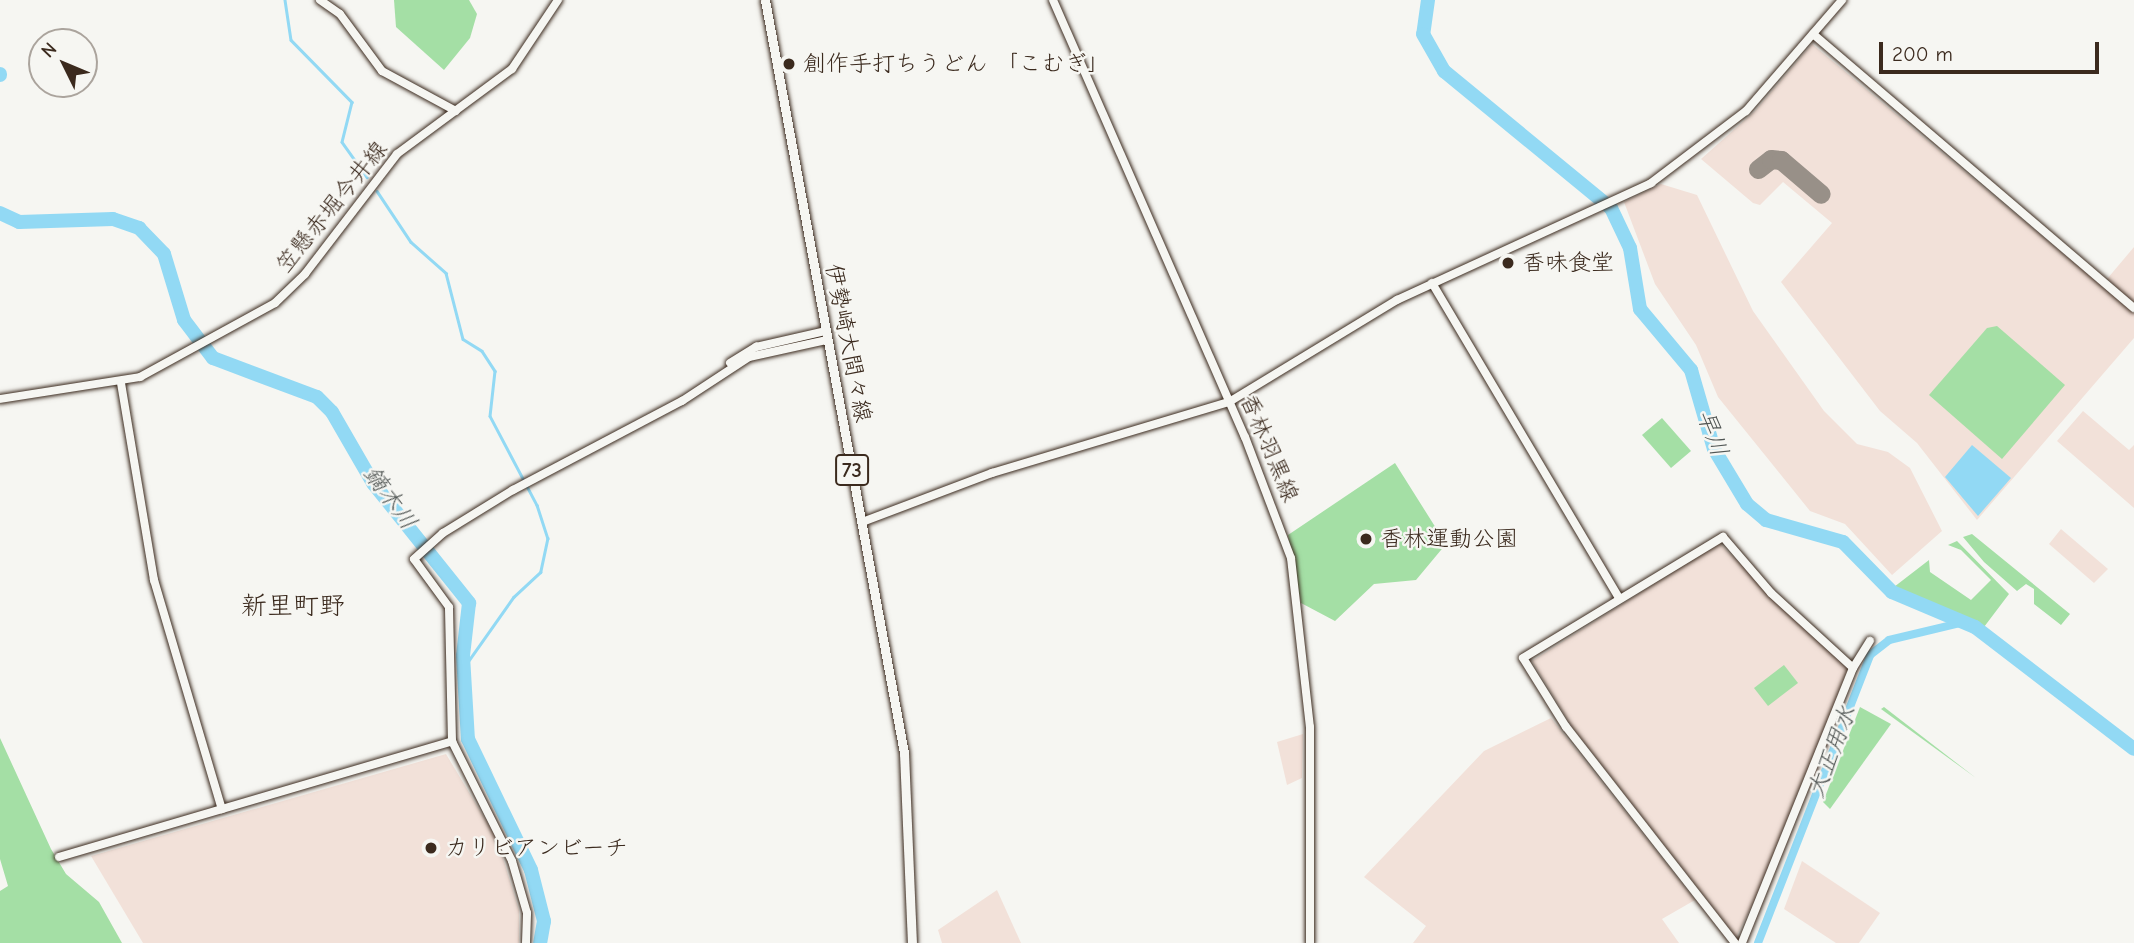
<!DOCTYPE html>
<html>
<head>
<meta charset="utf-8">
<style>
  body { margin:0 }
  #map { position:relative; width:2134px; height:943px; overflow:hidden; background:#f6f6f2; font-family:"Comic Neue","Klee One",sans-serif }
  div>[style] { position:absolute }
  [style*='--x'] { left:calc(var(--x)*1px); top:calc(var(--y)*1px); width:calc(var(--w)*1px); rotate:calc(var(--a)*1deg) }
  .built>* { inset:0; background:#f2e1d9 }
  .green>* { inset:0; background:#a4dfa5 }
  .water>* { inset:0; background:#92d9f4 }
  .stream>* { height:2.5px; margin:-1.25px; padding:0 1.25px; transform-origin:1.25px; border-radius:1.25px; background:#92d9f4 }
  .canal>* { height:8px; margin:-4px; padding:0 4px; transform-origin:4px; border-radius:4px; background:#92d9f4 }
  .river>* { height:14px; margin:-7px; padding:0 7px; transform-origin:7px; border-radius:7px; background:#92d9f4 }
  .taxiway>* { height:19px; margin:-9.5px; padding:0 9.5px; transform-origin:9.5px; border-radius:9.5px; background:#989088 }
  .roads { filter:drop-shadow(0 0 2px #3b2a1e) drop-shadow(0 0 2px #3b2a1e) }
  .secondary>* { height:8px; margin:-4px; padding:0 4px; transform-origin:4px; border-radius:4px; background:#f6f6f2 }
  .primary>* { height:9px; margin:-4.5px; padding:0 4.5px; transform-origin:4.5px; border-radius:4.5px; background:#f6f6f2 }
  .dots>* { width:19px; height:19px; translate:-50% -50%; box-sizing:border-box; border:4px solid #f6f6f2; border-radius:50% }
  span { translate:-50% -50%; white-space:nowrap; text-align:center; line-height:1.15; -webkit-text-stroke:5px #f6f6f2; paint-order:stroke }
  .shield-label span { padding:2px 5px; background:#f6f6f2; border:2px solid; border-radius:5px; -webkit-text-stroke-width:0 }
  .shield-label { font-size:21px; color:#3b2a1e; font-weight:700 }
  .poi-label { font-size:23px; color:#3b2a1e }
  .left { translate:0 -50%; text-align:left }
  .street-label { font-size:23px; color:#3b2a1e }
  .water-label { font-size:24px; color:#515654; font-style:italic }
  .quarter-label { font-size:26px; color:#3b2a1e }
  .north { position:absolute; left:28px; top:28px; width:70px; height:70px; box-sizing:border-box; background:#f6f6f2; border:2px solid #aba49d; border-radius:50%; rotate:313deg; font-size:19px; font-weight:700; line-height:28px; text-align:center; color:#3b2a1e }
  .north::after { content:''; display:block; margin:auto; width:24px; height:32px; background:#3b2a1e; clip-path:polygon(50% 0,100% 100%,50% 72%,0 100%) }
  .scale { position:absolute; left:1879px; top:42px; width:220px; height:32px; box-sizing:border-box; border:4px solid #3b2a1e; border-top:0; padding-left:9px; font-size:21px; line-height:24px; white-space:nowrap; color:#3b2a1e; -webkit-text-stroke:5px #f6f6f2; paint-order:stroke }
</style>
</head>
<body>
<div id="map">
  <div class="built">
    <i style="clip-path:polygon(1812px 44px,2134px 313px,2134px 338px,1977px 520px,1917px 443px,1880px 411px,1781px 282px,1832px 223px,1783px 182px,1760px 205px,1753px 203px,1701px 159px,1755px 111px)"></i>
    <i style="clip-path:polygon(1661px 184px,1697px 195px,1753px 311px,1824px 411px,1857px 444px,1888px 452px,1910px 468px,1942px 531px,1892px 575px,1845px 524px,1810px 511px,1718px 397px,1696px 345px,1655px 284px,1624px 202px)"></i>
    <i style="clip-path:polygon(2134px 247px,2134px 303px,2107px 279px)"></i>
    <i style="clip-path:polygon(2083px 411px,2129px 450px,2134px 445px,2134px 508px,2057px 441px)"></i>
    <i style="clip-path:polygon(2061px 529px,2108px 569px,2094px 583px,2049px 544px)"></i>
    <i style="clip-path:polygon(1719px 543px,1849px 670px,1765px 880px,1736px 937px,1572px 727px,1532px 661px)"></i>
    <i style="clip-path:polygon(1551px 718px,1695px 900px,1662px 919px,1679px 943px,1413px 943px,1426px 926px,1364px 877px,1484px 751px)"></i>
    <i style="clip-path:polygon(1303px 734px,1302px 778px,1287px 785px,1277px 742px)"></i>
    <i style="clip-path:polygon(446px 754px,497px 839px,519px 910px,519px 943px,143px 943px,91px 856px)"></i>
    <i style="clip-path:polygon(1802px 861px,1880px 913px,1859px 943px,1836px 943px,1784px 909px)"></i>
    <i style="clip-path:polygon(997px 890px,1021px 943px,942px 943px,938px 930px)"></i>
  </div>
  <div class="green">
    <i style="clip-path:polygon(394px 0,469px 0,477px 14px,470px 38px,444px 70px,396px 27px)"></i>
    <i style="clip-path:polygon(1997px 326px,2065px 385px,2002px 459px,1929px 395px,1987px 328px)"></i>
    <i style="clip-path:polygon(1662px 418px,1691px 451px,1671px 468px,1642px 435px)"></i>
    <i style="clip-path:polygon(1395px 463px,1446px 544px,1416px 580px,1374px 584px,1335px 621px,1301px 603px,1288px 535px)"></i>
    <i style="clip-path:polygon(1972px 534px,2070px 614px,2061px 625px,2034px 604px,2034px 589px,2026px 584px,2017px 591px,1984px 562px,1963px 537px)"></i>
    <i style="clip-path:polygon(1957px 541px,2009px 594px,1984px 627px,1894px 587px,1929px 560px,1930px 572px,1971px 600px,1991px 580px,1961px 550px,1948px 545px)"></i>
    <i style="clip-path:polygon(1784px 665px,1798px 683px,1768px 706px,1754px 688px)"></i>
    <i style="clip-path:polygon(1860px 707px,1891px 724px,1830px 809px,1823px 802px)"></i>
    <i style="clip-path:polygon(1884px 707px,1976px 778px,1881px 709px)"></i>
    <i style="clip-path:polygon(0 738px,51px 849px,66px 874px,99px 902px,122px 943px,0 943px,0 891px,8px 886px,0 859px)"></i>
  </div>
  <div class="water">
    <i style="clip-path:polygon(1972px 445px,2011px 478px,1978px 516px,1945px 477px)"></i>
  </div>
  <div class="stream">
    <i style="--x:285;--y:0;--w:40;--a:81.5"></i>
    <i style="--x:291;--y:40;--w:87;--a:45.5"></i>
    <i style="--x:352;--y:102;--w:41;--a:104"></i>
    <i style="--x:342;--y:142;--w:43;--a:54.5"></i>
    <i style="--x:377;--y:191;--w:61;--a:56.3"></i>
    <i style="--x:411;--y:242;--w:47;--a:41.5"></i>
    <i style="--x:446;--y:273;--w:68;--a:75.6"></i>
    <i style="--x:463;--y:339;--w:22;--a:32"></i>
    <i style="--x:482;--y:351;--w:24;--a:57"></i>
    <i style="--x:495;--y:371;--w:45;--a:96.3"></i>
    <i style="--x:490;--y:416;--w:101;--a:62.2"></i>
    <i style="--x:537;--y:505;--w:35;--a:72"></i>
    <i style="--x:548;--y:538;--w:35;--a:102"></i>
    <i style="--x:541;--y:572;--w:37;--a:137"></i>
    <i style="--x:514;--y:597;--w:87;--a:125.2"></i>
  </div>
  <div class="canal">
    <i style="--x:1758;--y:943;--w:309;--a:-68.7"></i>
    <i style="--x:1870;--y:655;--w:24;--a:-38"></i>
    <i style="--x:1889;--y:640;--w:77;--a:-13.5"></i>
  </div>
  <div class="river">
    <i style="--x:1428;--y:0;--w:34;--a:98"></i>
    <i style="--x:1423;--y:34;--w:43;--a:60.4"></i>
    <i style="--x:1444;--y:71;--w:216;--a:39.4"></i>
    <i style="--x:1611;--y:208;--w:44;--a:64.6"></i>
    <i style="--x:1630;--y:248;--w:62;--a:80.7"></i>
    <i style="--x:1640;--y:309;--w:80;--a:50.1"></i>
    <i style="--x:1691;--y:370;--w:82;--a:73.8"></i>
    <i style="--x:1714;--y:449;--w:64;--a:59"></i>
    <i style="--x:1747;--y:504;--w:25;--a:40"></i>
    <i style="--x:1766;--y:520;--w:80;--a:15.9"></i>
    <i style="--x:1843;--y:542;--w:70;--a:45.6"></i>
    <i style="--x:1892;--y:592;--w:90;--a:22.9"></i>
    <i style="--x:1975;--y:627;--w:200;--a:37.5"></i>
    <i style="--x:0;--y:74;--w:1;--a:90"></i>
    <i style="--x:0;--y:213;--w:21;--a:25"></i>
    <i style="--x:19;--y:222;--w:94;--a:-1.8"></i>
    <i style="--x:113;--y:219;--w:28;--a:19"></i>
    <i style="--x:139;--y:228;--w:36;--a:46"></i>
    <i style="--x:164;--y:254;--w:69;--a:73.1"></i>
    <i style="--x:184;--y:320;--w:48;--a:52.7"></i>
    <i style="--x:213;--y:358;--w:111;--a:20.6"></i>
    <i style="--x:317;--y:397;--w:21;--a:45"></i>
    <i style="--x:332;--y:412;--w:82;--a:60"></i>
    <i style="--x:373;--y:483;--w:154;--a:51.3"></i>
    <i style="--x:469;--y:603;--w:53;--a:96.5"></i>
    <i style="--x:463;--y:656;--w:83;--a:86.6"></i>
    <i style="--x:468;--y:739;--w:145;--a:64.3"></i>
    <i style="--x:531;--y:870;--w:53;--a:75.7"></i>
    <i style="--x:544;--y:921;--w:22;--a:100"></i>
  </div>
  <div class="taxiway">
    <i style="--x:1758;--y:169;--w:16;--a:-38"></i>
    <i style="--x:1771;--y:159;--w:10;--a:6"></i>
    <i style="--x:1781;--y:160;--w:52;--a:40.4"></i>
  </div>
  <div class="roads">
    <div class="secondary">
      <i style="--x:320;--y:0;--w:24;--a:35"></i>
      <i style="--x:340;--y:14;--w:71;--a:53.6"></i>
      <i style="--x:382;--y:71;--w:84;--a:28.4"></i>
      <i style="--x:1053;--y:0;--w:477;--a:66.3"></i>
      <i style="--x:1245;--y:437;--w:129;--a:69.2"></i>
      <i style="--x:1291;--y:558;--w:170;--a:83.6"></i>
      <i style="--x:1310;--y:727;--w:216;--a:90"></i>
      <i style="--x:1813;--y:34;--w:422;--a:40.5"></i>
      <i style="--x:1432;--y:283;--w:366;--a:59.3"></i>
      <i style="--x:730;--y:363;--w:31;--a:-32"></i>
      <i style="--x:756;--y:347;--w:72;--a:-12.9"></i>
      <i style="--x:121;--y:383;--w:200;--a:80.5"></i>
      <i style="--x:154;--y:580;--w:239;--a:73.5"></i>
      <i style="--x:0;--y:399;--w:142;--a:-8.9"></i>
      <i style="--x:140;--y:377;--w:154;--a:-28.7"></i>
      <i style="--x:275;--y:303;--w:42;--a:-44"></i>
      <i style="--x:305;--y:274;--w:151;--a:-52.5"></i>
      <i style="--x:397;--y:154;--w:143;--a:-36.5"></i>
      <i style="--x:512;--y:69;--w:83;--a:-56.3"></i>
      <i style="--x:862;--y:522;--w:139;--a:-20.7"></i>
      <i style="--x:992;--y:473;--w:247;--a:-16.7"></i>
      <i style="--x:1229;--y:402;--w:197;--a:-31.3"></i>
      <i style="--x:1397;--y:300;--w:280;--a:-24.7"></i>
      <i style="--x:1651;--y:183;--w:119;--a:-37.2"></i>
      <i style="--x:1746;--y:111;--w:147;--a:-49.1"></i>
      <i style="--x:1853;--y:668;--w:32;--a:-58"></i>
      <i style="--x:59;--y:857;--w:410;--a:-16.4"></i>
      <i style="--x:526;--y:943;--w:30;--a:-88"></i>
      <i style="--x:527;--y:913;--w:54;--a:-106.1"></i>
      <i style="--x:512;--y:861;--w:134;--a:-116.6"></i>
      <i style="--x:452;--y:741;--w:134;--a:-91.3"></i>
      <i style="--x:449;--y:607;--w:59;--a:-126.1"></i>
      <i style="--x:414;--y:559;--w:39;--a:-42"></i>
      <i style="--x:443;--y:533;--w:82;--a:-31.6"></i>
      <i style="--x:513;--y:490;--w:191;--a:-27.8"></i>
      <i style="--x:682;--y:401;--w:80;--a:-33.3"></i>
      <i style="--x:749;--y:357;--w:80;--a:-12.3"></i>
      <i style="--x:1735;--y:943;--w:274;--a:-128"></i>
      <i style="--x:1566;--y:727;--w:81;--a:-121.9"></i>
      <i style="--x:1523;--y:658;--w:234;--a:-31.2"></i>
      <i style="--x:1723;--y:537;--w:74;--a:49.4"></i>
      <i style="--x:1771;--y:593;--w:111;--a:42.4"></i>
      <i style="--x:1853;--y:668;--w:297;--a:112"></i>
    </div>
    <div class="primary">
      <i style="--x:765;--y:0;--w:766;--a:79.54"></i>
      <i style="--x:904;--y:753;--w:190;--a:87.6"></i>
    </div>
  </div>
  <div class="dots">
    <i style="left:789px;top:64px;background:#3b2a1e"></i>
    <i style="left:1508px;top:263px;background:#3b2a1e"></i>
    <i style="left:1366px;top:539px;background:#3b2a1e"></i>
    <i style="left:431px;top:848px;background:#3b2a1e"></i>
  </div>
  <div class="shield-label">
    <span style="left:852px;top:470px">73</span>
  </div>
  <div class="poi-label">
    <span class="left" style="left:803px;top:64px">創作手打ちうどん 「こむぎ」</span>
    <span class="left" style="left:1522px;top:263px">香味食堂</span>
    <span class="left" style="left:1380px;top:539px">香林運動公園</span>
    <span class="left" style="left:445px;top:848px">カリビアンビーチ</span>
  </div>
  <div class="street-label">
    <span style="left:332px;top:207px;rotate:-51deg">笠懸赤堀今井線</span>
    <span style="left:848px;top:343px;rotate:79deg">伊勢崎大間々線</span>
    <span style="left:1269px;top:448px;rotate:67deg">香林羽黒線</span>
  </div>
  <div class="water-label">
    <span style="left:1712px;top:433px;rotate:70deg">早川</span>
    <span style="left:390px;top:498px;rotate:54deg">鏑木川</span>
    <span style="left:1832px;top:752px;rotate:-69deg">大正用水</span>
  </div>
  <div class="quarter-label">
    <span style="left:293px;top:607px">新里町野</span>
  </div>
  <div class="north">N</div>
  <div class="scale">200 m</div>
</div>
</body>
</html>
